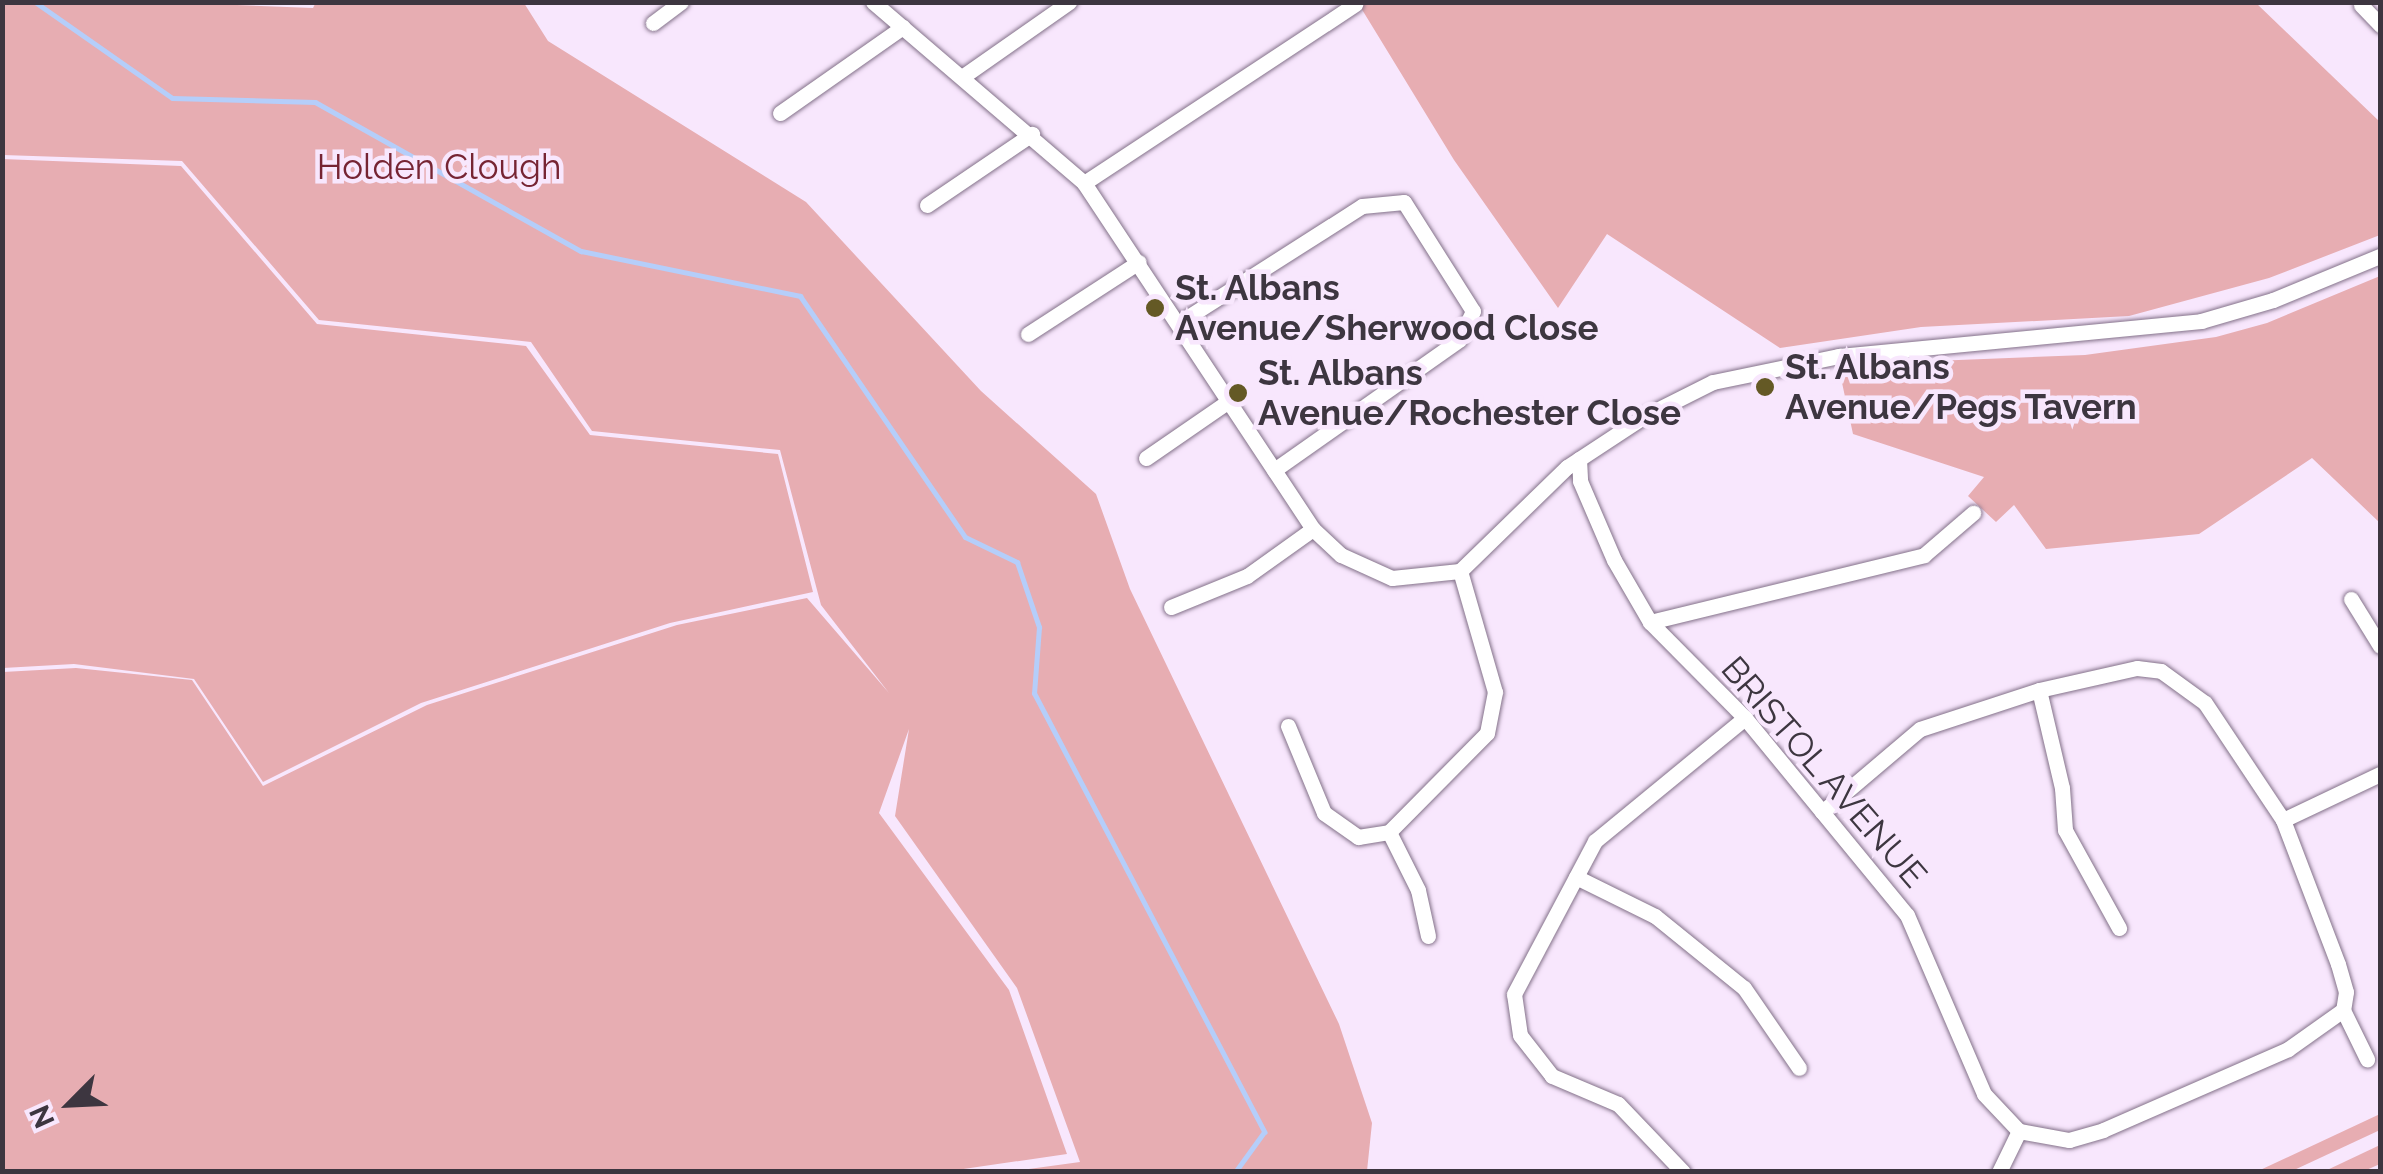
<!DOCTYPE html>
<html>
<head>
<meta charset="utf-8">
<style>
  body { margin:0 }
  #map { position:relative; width:2383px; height:1174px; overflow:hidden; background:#f8e7fd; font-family:Raleway,sans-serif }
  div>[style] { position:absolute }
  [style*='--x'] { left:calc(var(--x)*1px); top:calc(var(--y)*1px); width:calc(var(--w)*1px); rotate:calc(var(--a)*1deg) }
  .green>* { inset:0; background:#e7adb2 }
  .stream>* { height:5px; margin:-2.5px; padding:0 2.5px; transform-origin:2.5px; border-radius:2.5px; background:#b5cefa }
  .roads { filter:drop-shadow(0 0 2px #837189) drop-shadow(0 0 2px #837189) }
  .minor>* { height:15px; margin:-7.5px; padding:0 7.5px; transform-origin:7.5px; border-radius:7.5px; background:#fff }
  .dots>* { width:28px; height:28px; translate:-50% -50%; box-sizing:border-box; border:5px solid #f8e7fd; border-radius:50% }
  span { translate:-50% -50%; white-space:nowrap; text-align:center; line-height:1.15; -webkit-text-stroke:9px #f8e7fd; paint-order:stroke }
  .park-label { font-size:35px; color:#762433 }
  .poi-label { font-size:35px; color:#3d3640; font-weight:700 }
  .left { translate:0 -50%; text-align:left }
  .street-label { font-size:35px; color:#3d3640 }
  .frame { position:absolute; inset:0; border:5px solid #3d3640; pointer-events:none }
  .north { position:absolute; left:20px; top:1054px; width:100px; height:100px; -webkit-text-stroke:8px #f8e7fd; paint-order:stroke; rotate:246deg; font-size:28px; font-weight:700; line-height:40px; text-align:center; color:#3d3640 }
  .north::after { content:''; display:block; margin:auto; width:35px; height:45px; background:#3d3640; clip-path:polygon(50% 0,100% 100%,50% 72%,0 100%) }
</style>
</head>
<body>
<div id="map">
  <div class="green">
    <i style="clip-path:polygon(159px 2px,313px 8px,316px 2px,524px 3px,548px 41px,806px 202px,981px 391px,1096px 494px,1130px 589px,1339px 1024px,1372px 1123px,1367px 1171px,1015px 1171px,1080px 1162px,1017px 988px,895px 816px,909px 729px,879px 813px,1009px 990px,1067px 1154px,943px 1172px,3px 1171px,3px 672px,76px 668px,192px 680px,263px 786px,427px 705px,677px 625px,807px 598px,889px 693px,821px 605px,780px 450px,592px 431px,531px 342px,319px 320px,182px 161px,3px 155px,3px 3px)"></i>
    <i style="clip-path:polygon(1358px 3px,2256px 3px,2380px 122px,2380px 235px,2269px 278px,2129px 316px,1921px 327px,1780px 348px,1607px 234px,1558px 308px,1454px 160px)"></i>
    <i style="clip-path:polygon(2px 159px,181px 166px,317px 324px,526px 346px,590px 435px,778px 454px,813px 592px,670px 623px,421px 703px,263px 782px,194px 679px,74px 664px,3px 668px)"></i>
    <i style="clip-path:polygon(2380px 276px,2380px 523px,2312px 458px,2199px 534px,2046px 549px,2014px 505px,1996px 522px,1968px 496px,1984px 477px,1853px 434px,1841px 378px,1858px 364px,2085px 355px,2216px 337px,2267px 323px)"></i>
    <i style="clip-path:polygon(2380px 1114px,2380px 1130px,2292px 1171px,2258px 1171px)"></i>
    <i style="clip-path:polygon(2380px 1145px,2380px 1164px,2364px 1171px,2325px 1171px)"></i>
  </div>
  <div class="stream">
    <i style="--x:35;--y:2;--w:167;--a:35"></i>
    <i style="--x:172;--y:98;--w:143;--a:1.6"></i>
    <i style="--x:315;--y:102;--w:305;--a:29.3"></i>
    <i style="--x:581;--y:251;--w:224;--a:11.6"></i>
    <i style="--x:800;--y:296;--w:292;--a:55.6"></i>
    <i style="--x:965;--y:537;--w:58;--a:25.7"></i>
    <i style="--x:1017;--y:562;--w:69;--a:71.3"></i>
    <i style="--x:1039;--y:627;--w:66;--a:94.3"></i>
    <i style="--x:1034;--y:693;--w:496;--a:62.3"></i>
    <i style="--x:1264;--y:1132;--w:49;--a:125.9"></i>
  </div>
  <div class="roads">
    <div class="minor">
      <i style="--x:873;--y:2;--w:278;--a:40.6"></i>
      <i style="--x:1084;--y:183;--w:415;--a:56.5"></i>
      <i style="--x:1313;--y:529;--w:38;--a:43"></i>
      <i style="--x:1341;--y:555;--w:56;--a:24.3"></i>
      <i style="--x:1392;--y:578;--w:68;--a:-5.9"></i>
      <i style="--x:1460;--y:571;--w:149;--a:-44.2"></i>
      <i style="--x:1567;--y:467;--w:91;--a:-33.3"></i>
      <i style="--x:1643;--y:417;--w:78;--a:-26.6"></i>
      <i style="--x:1713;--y:382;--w:129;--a:-11.7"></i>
      <i style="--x:1839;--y:356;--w:364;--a:-5.5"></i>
      <i style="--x:2201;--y:321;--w:75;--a:-16.3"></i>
      <i style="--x:2273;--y:300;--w:116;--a:-22.4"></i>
      <i style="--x:2361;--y:5;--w:28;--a:46"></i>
      <i style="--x:653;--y:23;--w:35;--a:-37"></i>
      <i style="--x:962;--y:77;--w:131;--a:-35"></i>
      <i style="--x:780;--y:113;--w:150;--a:-35"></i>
      <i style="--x:1084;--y:183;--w:325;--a:-33.4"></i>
      <i style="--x:927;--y:205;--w:127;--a:-34.1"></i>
      <i style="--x:1180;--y:322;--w:216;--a:-32.5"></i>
      <i style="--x:1362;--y:206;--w:42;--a:-5.4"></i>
      <i style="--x:1404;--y:202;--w:129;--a:57.7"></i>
      <i style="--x:1473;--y:311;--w:32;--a:116"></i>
      <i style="--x:1459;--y:340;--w:226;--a:144.9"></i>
      <i style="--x:1028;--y:334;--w:132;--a:-33"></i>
      <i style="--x:1146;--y:458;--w:102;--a:-34.6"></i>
      <i style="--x:1579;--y:459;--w:22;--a:87"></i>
      <i style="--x:1580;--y:481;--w:86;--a:66.7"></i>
      <i style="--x:1614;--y:560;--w:72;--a:59.9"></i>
      <i style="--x:1650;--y:622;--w:135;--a:45.3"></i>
      <i style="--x:1745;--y:718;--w:255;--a:50.6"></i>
      <i style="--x:1907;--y:915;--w:195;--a:66.7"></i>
      <i style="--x:1984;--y:1094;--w:51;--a:46.6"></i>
      <i style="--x:2019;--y:1131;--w:51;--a:10.2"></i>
      <i style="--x:2069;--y:1140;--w:35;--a:-16"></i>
      <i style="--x:2103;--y:1130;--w:202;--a:-23.6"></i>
      <i style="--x:2288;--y:1049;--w:67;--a:-35.3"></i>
      <i style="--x:2351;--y:599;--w:55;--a:58.3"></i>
      <i style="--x:1171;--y:607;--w:82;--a:-22.2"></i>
      <i style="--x:1247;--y:576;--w:81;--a:-35.5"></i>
      <i style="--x:1650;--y:622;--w:282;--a:-13.7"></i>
      <i style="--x:1924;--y:555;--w:65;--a:-40.6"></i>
      <i style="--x:2039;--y:690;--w:101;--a:76.8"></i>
      <i style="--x:2062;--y:788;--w:42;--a:85.9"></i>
      <i style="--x:2065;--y:830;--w:112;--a:61.1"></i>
      <i style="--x:1288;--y:726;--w:94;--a:67.5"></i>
      <i style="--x:1324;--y:813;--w:42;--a:35.2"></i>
      <i style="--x:1358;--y:837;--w:31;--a:-9"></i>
      <i style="--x:1389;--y:832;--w:139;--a:-45.3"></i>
      <i style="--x:1487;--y:733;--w:42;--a:-79"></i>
      <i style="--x:1495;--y:692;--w:126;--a:-106.1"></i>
      <i style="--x:1822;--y:812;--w:128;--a:-40.3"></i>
      <i style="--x:1920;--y:729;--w:125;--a:-18.1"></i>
      <i style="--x:2039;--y:690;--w:100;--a:-12.7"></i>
      <i style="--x:2137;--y:668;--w:24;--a:7"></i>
      <i style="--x:2161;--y:671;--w:54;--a:36"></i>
      <i style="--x:2205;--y:703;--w:141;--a:56.3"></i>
      <i style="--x:2283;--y:820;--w:154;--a:69.1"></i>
      <i style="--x:2338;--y:964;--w:29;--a:74"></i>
      <i style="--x:2346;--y:992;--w:18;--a:99"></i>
      <i style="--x:2343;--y:1010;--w:55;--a:63.9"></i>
      <i style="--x:2283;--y:820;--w:107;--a:-25.4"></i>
      <i style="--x:1389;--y:832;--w:65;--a:63.4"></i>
      <i style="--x:1418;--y:890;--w:47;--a:77.7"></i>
      <i style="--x:1576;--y:877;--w:88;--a:26.3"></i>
      <i style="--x:1655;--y:916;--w:114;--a:39"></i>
      <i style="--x:1744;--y:988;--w:97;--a:55.5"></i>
      <i style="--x:1683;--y:1172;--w:94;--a:-133.7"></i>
      <i style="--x:1618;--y:1104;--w:72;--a:-157"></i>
      <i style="--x:1552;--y:1076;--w:52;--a:-128"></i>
      <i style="--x:1520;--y:1035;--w:41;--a:-98.3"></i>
      <i style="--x:1514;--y:994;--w:173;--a:-62.1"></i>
      <i style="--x:1595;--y:841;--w:194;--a:-39.4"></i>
      <i style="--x:1999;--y:1172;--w:46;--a:-64"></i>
    </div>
  </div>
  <div class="dots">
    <i style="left:1155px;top:308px;background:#645925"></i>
    <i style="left:1765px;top:387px;background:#645925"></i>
    <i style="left:1238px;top:393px;background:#645925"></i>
  </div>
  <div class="park-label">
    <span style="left:439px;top:167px">Holden Clough</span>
  </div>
  <div class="poi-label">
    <span class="left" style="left:1175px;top:308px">St. Albans<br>Avenue/Sherwood Close</span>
    <span class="left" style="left:1785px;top:387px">St. Albans<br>Avenue/Pegs Tavern</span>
    <span class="left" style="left:1258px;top:393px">St. Albans<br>Avenue/Rochester Close</span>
  </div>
  <div class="street-label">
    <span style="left:1824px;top:772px;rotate:49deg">BRISTOL AVENUE</span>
  </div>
  <div class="frame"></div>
  <div class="north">N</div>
</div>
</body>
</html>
